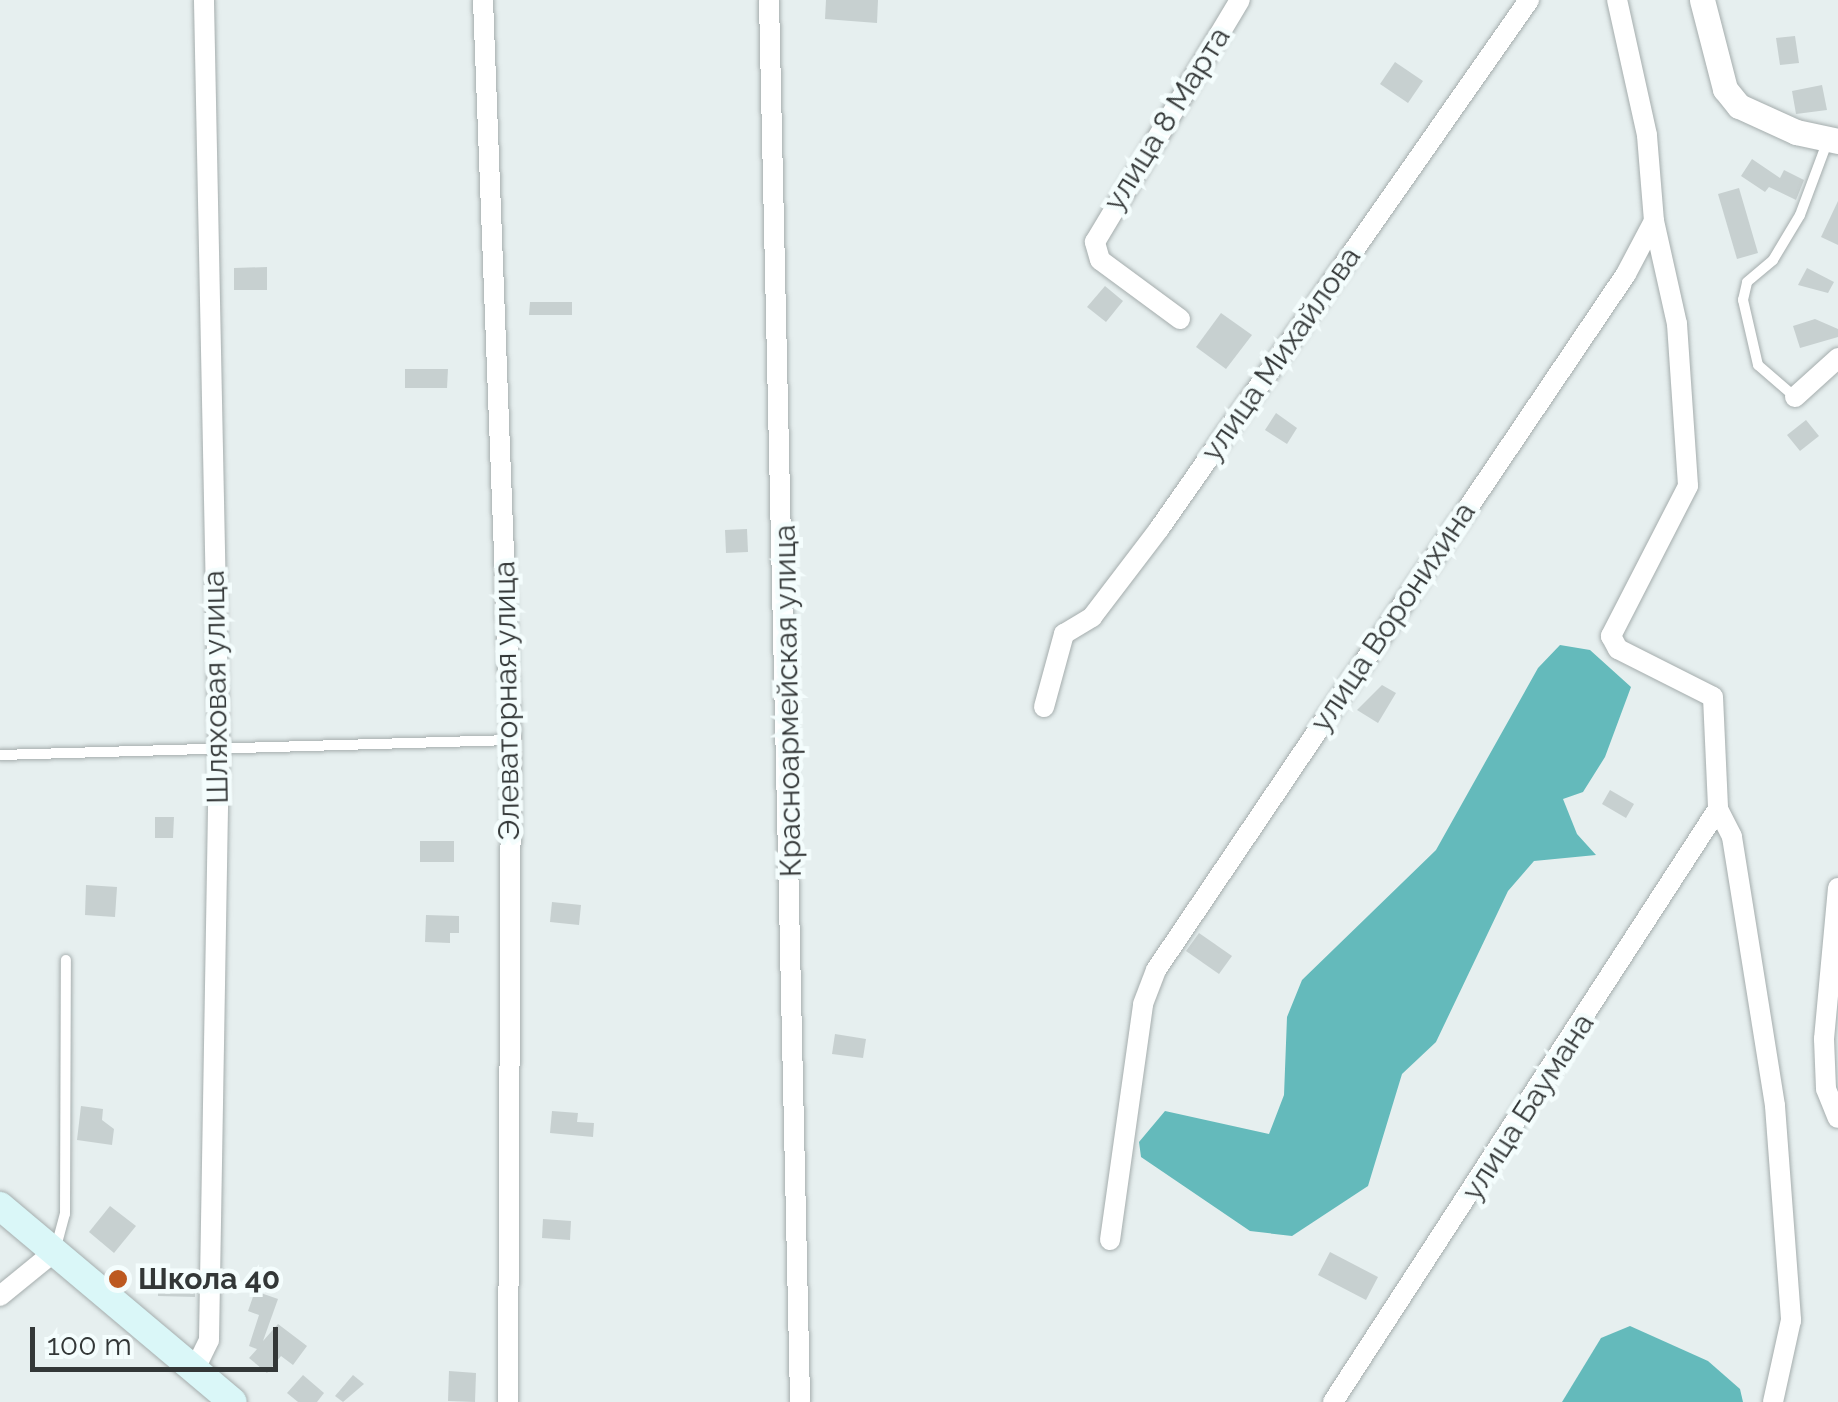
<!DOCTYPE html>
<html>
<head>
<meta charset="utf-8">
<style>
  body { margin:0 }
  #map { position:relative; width:1838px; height:1402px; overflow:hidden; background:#e6efef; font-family:Raleway,sans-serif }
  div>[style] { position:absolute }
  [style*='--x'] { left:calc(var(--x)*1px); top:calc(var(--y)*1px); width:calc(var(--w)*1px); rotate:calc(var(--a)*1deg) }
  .forest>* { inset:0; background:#64babb }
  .building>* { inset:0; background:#c7d0d0 }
  .roads { filter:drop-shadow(0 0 2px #a5adad) drop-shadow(0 0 2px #a5adad) }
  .service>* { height:10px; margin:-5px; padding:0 5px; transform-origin:5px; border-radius:5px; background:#fff }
  .minor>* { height:20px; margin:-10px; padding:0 10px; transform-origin:10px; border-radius:10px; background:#fff }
  .tertiary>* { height:25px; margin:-12.5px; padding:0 12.5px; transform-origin:12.5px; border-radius:12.5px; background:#fff }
  .secondary>* { height:28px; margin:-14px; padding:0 14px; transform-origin:14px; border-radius:14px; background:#daf7f8 }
  .dots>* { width:28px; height:28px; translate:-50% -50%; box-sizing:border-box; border:5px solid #f4fdfd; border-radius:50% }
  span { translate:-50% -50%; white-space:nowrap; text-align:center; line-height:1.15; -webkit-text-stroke:9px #f4fdfd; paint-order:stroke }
  .street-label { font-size:30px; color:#333737 }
  .poi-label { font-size:30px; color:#333737; font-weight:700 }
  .left { translate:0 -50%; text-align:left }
  .scale { position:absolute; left:30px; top:1327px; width:248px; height:45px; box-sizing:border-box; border:5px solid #333737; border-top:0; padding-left:12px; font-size:30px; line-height:35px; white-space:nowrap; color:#333737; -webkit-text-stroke:8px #f4fdfd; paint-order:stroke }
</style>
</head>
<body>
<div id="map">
  <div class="forest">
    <i style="clip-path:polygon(1560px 645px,1590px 650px,1631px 687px,1605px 757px,1583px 792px,1563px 799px,1577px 834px,1596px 855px,1534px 861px,1508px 891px,1436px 1042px,1402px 1074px,1368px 1186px,1292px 1236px,1250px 1231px,1141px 1157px,1139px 1142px,1165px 1111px,1269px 1134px,1284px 1095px,1287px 1017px,1302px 980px,1436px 850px,1538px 668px)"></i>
    <i style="clip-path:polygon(1630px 1326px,1708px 1361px,1740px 1389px,1743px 1402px,1562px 1402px,1601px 1338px)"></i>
  </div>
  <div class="building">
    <i style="clip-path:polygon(826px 0,878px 0,877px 23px,825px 19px)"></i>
    <i style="clip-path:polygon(1795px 36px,1799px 63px,1780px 65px,1776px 38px)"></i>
    <i style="clip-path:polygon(1395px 62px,1423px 81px,1408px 103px,1380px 84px)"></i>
    <i style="clip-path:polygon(1822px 85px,1827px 110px,1796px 114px,1792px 91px)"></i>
    <i style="clip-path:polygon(1752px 159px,1780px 178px,1784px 170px,1804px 180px,1796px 200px,1769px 187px,1765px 192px,1741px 176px)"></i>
    <i style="clip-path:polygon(1739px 188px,1758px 253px,1737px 259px,1718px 194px)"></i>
    <i style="clip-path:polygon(1838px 201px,1838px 245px,1821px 237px)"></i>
    <i style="clip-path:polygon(267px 267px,267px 290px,234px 290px,234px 268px)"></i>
    <i style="clip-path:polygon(1807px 268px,1834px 282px,1828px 293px,1798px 285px)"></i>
    <i style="clip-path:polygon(1105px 286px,1123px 301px,1106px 322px,1087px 307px)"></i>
    <i style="clip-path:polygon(530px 302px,572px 302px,572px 315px,529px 315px)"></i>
    <i style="clip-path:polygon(1221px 313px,1252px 335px,1226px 369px,1196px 347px)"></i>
    <i style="clip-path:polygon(1815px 319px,1838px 329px,1838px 337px,1800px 348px,1793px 326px)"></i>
    <i style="clip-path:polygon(405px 369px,448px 369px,447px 388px,405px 388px)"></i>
    <i style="clip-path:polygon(1276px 413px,1297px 428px,1287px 444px,1265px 430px)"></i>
    <i style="clip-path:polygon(1806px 420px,1819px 436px,1800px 451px,1787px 435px)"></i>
    <i style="clip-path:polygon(747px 529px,748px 552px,726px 553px,725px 530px)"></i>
    <i style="clip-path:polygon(1382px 685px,1396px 693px,1378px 723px,1357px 710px)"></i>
    <i style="clip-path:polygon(1610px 790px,1634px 804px,1626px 818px,1602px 804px)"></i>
    <i style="clip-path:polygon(155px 817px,174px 817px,173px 838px,155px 838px)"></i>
    <i style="clip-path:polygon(420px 841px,454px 841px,454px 862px,420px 862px)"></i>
    <i style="clip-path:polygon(86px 885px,117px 887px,115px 917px,85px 915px)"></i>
    <i style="clip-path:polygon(552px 902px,581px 905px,579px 925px,550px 922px)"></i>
    <i style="clip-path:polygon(426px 915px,459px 916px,459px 933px,450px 933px,450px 943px,425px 942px)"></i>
    <i style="clip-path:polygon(1199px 933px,1232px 956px,1219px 974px,1186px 951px)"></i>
    <i style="clip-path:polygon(835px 1034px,866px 1039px,863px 1058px,832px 1054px)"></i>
    <i style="clip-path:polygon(81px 1106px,103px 1109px,102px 1120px,114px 1129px,112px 1145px,77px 1140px)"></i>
    <i style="clip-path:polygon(552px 1111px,578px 1113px,577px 1122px,594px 1123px,593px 1137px,550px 1133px)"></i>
    <i style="clip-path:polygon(110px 1206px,136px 1226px,114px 1253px,89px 1232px)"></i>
    <i style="clip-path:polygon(543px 1219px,571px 1221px,570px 1240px,542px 1238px)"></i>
    <i style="clip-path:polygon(1330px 1252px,1378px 1277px,1366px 1300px,1318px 1275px)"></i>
    <i style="clip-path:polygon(158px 1271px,195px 1272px,195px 1297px,158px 1296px)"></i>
    <i style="clip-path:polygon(255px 1291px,278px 1299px,263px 1341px,278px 1324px,307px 1346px,293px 1365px,281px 1356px,267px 1373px,249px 1358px,257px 1349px,249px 1346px,259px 1315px,248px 1311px)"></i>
    <i style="clip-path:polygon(449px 1371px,476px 1373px,475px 1402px,448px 1401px)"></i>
    <i style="clip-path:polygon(303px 1375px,324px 1393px,317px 1402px,298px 1402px,287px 1393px)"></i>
    <i style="clip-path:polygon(353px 1375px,364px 1384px,343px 1402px,335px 1396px)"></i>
  </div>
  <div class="roads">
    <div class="service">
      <i style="--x:1795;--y:397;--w:49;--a:-139.1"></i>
      <i style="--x:1758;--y:365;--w:67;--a:-103"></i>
      <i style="--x:1743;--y:300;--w:18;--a:-77"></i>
      <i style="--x:1747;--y:282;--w:34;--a:-40"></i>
      <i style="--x:1773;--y:260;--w:52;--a:-59"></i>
      <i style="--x:1800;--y:215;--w:80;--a:-69.5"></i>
      <i style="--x:0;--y:755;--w:511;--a:-1.68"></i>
      <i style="--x:56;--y:1247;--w:34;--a:-75"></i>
      <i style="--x:65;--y:1214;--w:254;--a:-89.8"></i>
    </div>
    <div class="minor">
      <i style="--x:483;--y:0;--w:741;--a:87.83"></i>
      <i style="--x:511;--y:740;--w:662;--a:90.26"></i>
      <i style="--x:769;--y:0;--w:1402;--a:88.73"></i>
      <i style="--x:1654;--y:221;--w:106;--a:77.4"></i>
      <i style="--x:1677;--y:324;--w:162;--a:86.1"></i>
      <i style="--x:1688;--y:486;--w:169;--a:117.2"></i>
      <i style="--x:1611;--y:636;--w:15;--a:62"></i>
      <i style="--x:1618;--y:649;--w:106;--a:26.8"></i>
      <i style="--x:1713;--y:697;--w:112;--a:87.4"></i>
      <i style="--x:1718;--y:809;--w:31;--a:63"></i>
      <i style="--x:1732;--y:837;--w:272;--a:80.9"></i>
      <i style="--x:1775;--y:1106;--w:215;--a:85.7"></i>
      <i style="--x:1791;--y:1320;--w:84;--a:102.4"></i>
      <i style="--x:1180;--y:319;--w:99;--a:-143.6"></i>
      <i style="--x:1100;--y:260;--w:19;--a:-106"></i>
      <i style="--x:1095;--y:242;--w:282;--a:-59.1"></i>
      <i style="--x:1795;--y:397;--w:58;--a:-42.2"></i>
      <i style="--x:1044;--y:707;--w:76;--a:-74.7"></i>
      <i style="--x:1064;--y:634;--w:33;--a:-31"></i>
      <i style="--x:1092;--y:617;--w:111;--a:-52.7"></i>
      <i style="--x:1159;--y:529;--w:646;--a:-55.03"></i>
      <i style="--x:1838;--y:888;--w:152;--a:95.3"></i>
      <i style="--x:1824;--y:1039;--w:50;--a:87.7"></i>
      <i style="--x:1826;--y:1089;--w:31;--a:68"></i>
      <i style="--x:1110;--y:1240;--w:238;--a:-82"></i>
      <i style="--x:1143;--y:1004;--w:36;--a:-69"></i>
      <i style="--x:1156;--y:970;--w:840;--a:-55.97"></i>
      <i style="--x:1626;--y:274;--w:60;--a:-62.2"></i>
      <i style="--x:1654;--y:221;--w:86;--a:-94.7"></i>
      <i style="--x:1647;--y:135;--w:138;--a:-102.5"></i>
      <i style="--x:0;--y:1296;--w:70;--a:-39.2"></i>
      <i style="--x:194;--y:1371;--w:34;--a:-64"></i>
      <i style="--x:209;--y:1340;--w:591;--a:-89.03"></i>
      <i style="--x:219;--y:749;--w:749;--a:-91.15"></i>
      <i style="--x:1333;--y:1402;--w:707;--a:-57.01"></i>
    </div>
    <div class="tertiary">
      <i style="--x:1702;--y:0;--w:92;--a:75.5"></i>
      <i style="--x:1725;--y:89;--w:22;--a:51"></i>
      <i style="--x:1739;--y:106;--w:63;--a:24.5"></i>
      <i style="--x:1796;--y:132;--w:43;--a:12.1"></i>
    </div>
    <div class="secondary">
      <i style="--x:0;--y:1206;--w:304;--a:40.1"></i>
    </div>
  </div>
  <div class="dots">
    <i style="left:118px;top:1279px;background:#bc5920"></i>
  </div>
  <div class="street-label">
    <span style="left:1167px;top:119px;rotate:-58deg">улица 8 Марта</span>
    <span style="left:1281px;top:354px;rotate:-55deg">улица Михайлова</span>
    <span style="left:1393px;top:617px;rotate:-56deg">улица Воронихина</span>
    <span style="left:216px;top:687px;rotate:-91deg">Шляховая улица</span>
    <span style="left:507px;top:701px;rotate:-91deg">Элеваторная улица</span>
    <span style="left:788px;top:701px;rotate:-91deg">Красноармейская улица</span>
    <span style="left:1528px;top:1107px;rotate:-57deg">улица Баумана</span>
  </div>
  <div class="poi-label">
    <span class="left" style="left:138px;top:1279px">Школа 40</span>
  </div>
  <div class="scale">100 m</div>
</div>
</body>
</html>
